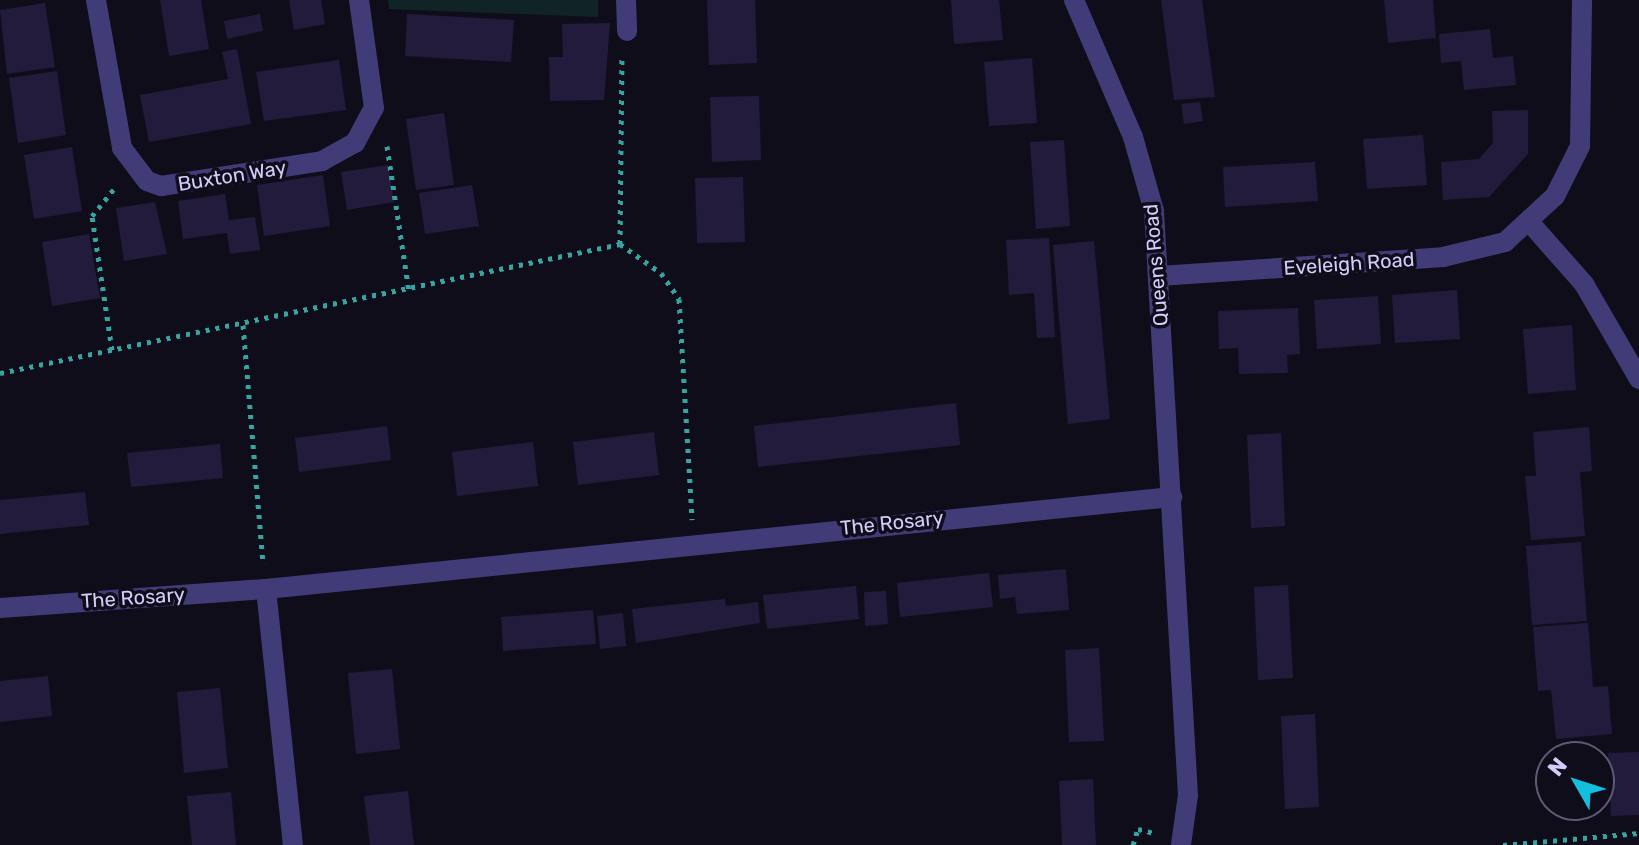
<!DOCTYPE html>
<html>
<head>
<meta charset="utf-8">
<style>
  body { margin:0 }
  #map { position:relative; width:1639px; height:845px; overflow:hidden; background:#100d1b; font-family:Rubik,sans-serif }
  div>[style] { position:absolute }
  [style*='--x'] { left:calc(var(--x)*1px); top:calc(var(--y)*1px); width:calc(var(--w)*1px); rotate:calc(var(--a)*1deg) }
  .green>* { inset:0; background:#102425 }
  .building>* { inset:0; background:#231b3b }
  .path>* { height:5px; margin-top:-2.5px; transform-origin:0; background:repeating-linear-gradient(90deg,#37a4a4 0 4px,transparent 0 10px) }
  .minor>* { height:20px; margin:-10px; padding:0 10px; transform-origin:10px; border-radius:10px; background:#413c77 }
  span { translate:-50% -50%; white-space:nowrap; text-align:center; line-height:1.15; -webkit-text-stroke:7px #100d1b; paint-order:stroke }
  .street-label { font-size:20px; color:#d4ccfb }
  .north { position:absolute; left:1535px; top:741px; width:80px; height:80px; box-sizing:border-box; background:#100d1b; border:2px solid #5e5975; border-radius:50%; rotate:309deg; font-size:22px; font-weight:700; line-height:32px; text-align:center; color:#d4ccfb }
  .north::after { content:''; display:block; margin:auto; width:28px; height:36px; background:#13bedf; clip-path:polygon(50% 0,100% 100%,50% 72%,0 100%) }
</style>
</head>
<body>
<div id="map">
  <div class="green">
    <i style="clip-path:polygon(388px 0,598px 0,598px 17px,389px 9px)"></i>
  </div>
  <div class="building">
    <i style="clip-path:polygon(160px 0,201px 0,209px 49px,169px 56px)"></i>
    <i style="clip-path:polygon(289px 0,321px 0,325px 24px,294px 30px)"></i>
    <i style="clip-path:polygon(707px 0,755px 0,757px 63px,709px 65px)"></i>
    <i style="clip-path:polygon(951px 0,999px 0,1003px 40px,954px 44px)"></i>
    <i style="clip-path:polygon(1161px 0,1202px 0,1215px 97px,1174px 100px)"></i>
    <i style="clip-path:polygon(1384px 0,1433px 0,1436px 38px,1388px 43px)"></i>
    <i style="clip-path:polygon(45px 3px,55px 67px,7px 74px,0 10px)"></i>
    <i style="clip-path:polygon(260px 14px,263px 31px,227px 39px,224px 21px)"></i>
    <i style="clip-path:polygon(407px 14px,514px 20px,511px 62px,405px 56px)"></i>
    <i style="clip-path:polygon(610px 23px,604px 100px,550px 101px,549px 57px,563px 57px,562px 24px)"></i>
    <i style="clip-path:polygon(1490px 29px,1493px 58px,1513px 56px,1516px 85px,1464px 90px,1461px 61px,1441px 63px,1439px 34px)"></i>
    <i style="clip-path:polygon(237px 49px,251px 124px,149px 142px,140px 95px,228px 79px,222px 52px)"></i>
    <i style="clip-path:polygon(1032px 58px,1037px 123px,989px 126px,984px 62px)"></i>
    <i style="clip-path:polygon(339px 60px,346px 110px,264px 121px,256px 72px)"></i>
    <i style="clip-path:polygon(57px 71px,66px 135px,18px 143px,9px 78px)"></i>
    <i style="clip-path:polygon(759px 96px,761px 160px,712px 162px,710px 97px)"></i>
    <i style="clip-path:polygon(1200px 102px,1203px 121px,1184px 124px,1181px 104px)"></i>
    <i style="clip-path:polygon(1528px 110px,1528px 154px,1489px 197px,1443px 200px,1441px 162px,1479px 159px,1493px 143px,1492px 111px)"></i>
    <i style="clip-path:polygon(444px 113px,454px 185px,416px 190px,406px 119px)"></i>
    <i style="clip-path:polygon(1423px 135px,1427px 185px,1367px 189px,1363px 139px)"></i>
    <i style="clip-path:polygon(1064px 140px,1070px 226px,1036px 229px,1030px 142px)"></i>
    <i style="clip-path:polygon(72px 147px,82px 211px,34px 219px,24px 155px)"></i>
    <i style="clip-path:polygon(1315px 162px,1318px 201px,1225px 207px,1223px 167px)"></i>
    <i style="clip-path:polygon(388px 165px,394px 202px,347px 210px,341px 172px)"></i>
    <i style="clip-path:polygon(323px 175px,330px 226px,264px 236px,257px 185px)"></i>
    <i style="clip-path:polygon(743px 177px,745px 242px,697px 243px,695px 178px)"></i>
    <i style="clip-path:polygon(472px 185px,479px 226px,425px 234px,419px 193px)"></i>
    <i style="clip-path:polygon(225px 194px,229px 220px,255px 217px,260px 250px,230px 254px,227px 233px,183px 239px,178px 201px)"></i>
    <i style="clip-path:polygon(155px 202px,167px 254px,124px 261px,116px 208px)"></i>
    <i style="clip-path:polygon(89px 234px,100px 298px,52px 306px,42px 242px)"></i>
    <i style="clip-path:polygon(1049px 238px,1055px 337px,1037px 338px,1034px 293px,1009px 295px,1006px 240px)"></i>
    <i style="clip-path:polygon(1094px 241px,1110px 419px,1068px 424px,1053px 245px)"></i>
    <i style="clip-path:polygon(1457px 290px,1460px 339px,1395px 343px,1392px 295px)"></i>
    <i style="clip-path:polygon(1378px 296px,1381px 344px,1317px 349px,1314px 300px)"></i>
    <i style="clip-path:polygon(1298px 308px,1300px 354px,1287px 355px,1288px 373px,1239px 374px,1238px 348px,1219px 349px,1218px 311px)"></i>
    <i style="clip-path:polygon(1572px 325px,1576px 390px,1528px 394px,1523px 329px)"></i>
    <i style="clip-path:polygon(956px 403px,960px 445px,758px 467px,754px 426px)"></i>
    <i style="clip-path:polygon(387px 426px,391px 460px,299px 472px,295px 438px)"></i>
    <i style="clip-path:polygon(1589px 427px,1592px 471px,1580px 472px,1585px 536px,1531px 540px,1525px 476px,1536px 476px,1533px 432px)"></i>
    <i style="clip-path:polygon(654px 432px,659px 475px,578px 485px,573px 442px)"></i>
    <i style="clip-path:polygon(1281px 433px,1285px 526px,1251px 528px,1247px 435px)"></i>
    <i style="clip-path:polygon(533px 442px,538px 486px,457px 496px,452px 452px)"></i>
    <i style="clip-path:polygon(220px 444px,223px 478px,131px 487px,127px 453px)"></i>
    <i style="clip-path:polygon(85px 492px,89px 525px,0 534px,0 500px)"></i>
    <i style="clip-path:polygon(1581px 542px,1587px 621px,1532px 625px,1526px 546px)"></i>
    <i style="clip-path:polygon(1066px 569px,1069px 610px,1017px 614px,1015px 597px,1000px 599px,998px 575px)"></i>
    <i style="clip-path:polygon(989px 573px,993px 607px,900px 617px,897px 583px)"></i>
    <i style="clip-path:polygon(1288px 585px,1293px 678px,1258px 680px,1254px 587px)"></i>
    <i style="clip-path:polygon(856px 586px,859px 619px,767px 629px,763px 595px)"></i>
    <i style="clip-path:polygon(886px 591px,888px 624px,865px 626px,864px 592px)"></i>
    <i style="clip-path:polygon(725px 599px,726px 606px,758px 602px,760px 623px,636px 643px,632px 609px)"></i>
    <i style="clip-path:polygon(593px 610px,596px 644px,503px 651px,501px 617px)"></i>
    <i style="clip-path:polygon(623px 613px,626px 646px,600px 649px,597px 616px)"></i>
    <i style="clip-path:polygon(1588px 623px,1593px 687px,1608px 686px,1612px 734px,1556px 739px,1551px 690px,1538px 691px,1533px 627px)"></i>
    <i style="clip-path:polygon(1099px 648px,1104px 741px,1069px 742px,1065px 650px)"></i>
    <i style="clip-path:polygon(392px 669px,400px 749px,356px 754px,348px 673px)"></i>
    <i style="clip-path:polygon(48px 676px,52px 716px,0 722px,0 681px)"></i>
    <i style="clip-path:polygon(220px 688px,228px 768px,184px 773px,177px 692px)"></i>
    <i style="clip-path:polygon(1315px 714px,1319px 807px,1285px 809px,1281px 716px)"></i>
    <i style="clip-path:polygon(1639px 752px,1639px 815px,1611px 816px,1608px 753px)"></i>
    <i style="clip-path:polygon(1093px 779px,1096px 845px,1062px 845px,1059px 781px)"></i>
    <i style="clip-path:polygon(408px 791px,414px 845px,370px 845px,364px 796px)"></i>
    <i style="clip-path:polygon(231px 792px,236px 845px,192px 845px,187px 796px)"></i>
  </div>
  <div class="path">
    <i style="--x:387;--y:146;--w:147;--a:81.4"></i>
    <i style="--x:620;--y:244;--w:50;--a:35.3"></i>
    <i style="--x:661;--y:273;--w:32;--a:55"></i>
    <i style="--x:679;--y:299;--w:221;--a:86.6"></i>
    <i style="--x:243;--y:325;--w:240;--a:85.2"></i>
    <i style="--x:112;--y:350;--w:135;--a:-98.5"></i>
    <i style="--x:92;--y:216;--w:38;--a:-51"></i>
    <i style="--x:0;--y:373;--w:633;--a:-11.75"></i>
    <i style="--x:620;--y:244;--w:189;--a:-89.4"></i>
    <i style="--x:1133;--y:845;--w:17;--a:-73"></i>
    <i style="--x:1138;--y:829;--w:16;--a:14"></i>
    <i style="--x:1503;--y:845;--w:137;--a:-5"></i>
  </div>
  <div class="minor">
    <i style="--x:96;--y:0;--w:150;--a:80"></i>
    <i style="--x:122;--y:148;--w:41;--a:52.9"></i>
    <i style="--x:147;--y:181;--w:15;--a:20"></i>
    <i style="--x:161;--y:186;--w:163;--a:-8.8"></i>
    <i style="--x:322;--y:161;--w:38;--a:-29"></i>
    <i style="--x:355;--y:143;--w:40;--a:-62"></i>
    <i style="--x:374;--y:108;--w:109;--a:-97.9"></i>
    <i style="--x:626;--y:0;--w:31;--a:88"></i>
    <i style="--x:1074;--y:0;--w:149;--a:66.7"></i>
    <i style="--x:1133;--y:137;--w:77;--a:74.2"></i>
    <i style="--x:1154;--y:211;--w:585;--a:86.67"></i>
    <i style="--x:1188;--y:795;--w:50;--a:98"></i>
    <i style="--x:1532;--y:225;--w:79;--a:48.6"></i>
    <i style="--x:1584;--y:284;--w:110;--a:59.9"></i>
    <i style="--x:1159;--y:276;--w:285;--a:-3.8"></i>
    <i style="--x:1443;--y:257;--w:64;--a:-13.6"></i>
    <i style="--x:1505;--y:242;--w:68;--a:-42.6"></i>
    <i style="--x:1555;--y:196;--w:56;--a:-63.4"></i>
    <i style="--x:1580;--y:146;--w:146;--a:-89.2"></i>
    <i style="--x:266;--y:589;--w:257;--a:84"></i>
    <i style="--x:0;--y:608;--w:267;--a:-4.1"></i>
    <i style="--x:266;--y:589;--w:911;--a:-5.8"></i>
  </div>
  <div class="street-label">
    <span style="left:232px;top:176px;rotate:-9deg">Buxton Way</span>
    <span style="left:1349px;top:264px;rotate:-4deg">Eveleigh Road</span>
    <span style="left:1156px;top:265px;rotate:-95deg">Queens Road</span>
    <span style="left:892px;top:523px;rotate:-6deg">The Rosary</span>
    <span style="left:133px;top:598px;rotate:-4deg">The Rosary</span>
  </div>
  <div class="north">N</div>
</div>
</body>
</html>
